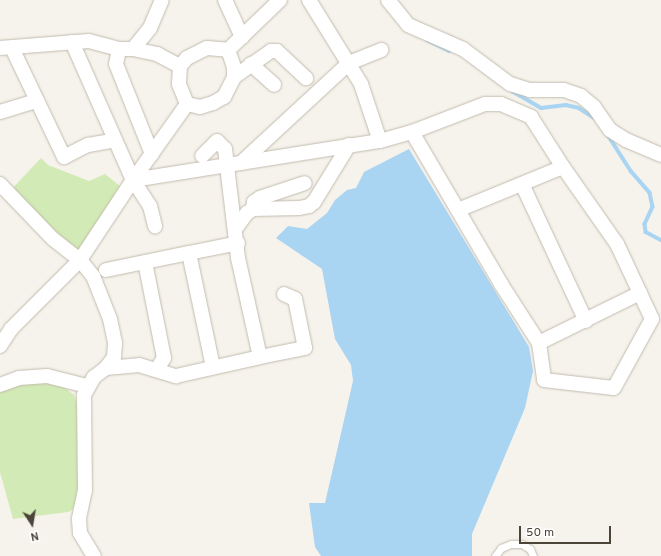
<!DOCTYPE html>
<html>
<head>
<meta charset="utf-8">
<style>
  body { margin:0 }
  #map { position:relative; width:661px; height:556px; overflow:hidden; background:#f6f3ec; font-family:Overpass,sans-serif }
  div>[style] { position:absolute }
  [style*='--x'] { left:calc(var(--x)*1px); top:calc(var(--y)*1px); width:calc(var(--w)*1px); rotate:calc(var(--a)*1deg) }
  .green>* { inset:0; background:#d2eab5 }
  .water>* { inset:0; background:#a9d4f2 }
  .stream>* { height:3.5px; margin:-1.75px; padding:0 1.75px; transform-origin:1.75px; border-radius:1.75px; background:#a9d4f2 }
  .roads { filter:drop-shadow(0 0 1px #c2bbae) drop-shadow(0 0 1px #c2bbae) }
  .service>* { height:7px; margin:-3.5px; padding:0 3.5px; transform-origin:3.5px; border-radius:3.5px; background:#fff }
  .minor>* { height:14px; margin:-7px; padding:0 7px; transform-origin:7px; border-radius:7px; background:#fff }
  span { translate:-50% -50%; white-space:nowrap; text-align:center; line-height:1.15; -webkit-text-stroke:3px #fff; paint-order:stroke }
  .north { position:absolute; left:12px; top:504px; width:40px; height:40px; -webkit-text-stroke:3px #fff; paint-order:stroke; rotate:168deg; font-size:11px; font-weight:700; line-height:16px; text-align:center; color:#4b4439 }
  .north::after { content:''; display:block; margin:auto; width:14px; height:18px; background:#4b4439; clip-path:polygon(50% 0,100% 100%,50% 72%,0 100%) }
  .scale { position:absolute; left:519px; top:526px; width:92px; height:18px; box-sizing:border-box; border:2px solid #4b4439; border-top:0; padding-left:5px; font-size:12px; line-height:14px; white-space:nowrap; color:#4b4439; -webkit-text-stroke:3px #fff; paint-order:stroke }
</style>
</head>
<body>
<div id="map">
  <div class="green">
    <i style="clip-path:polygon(41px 158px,48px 165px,89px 181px,105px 174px,120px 186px,79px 252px,57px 236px,10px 191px)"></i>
    <i style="clip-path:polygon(36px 381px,62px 386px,74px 395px,78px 407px,81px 494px,72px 510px,68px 512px,13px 519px,0 472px,0 391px,4px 386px)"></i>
  </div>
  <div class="water">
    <i style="clip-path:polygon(409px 149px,529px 347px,533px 371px,525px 408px,472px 534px,472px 556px,321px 556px,315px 547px,309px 503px,325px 503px,353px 381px,351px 365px,335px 339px,322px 269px,276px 238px,288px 226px,307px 229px,327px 213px,335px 200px,347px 190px,356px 188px,364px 172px)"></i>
  </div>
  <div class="stream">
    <i style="--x:427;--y:40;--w:25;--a:26"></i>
    <i style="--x:512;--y:91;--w:34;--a:30"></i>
    <i style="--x:541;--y:108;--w:25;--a:-7"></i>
    <i style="--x:566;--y:105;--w:13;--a:13"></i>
    <i style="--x:579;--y:108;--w:20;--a:33"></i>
    <i style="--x:608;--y:135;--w:43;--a:57.4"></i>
    <i style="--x:631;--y:171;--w:29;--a:49"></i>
    <i style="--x:650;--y:193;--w:14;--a:78"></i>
    <i style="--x:653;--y:207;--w:19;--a:115"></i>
    <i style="--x:645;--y:224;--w:8;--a:83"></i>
    <i style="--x:646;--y:232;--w:17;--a:28"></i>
  </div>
  <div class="roads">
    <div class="service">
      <i style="--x:495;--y:556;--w:10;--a:-53"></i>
      <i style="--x:501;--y:548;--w:11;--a:-22"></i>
      <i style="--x:511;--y:544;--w:11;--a:0"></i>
      <i style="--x:522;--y:544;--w:9;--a:32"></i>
      <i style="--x:530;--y:549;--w:8;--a:67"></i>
    </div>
    <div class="minor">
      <i style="--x:225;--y:0;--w:41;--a:65.3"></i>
      <i style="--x:309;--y:0;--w:99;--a:58.2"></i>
      <i style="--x:361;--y:84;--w:60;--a:71.6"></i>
      <i style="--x:388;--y:0;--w:32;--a:51"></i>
      <i style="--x:408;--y:25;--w:60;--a:23.6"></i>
      <i style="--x:463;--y:49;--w:59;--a:36.7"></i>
      <i style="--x:510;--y:84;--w:21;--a:17"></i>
      <i style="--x:530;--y:90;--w:34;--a:0"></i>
      <i style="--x:564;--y:90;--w:18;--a:19"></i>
      <i style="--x:581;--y:96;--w:17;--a:40"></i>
      <i style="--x:594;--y:107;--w:28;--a:55"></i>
      <i style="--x:610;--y:130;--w:19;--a:32"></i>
      <i style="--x:626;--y:140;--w:38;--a:23"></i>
      <i style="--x:72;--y:42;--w:151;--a:66.2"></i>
      <i style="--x:133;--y:180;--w:31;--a:57"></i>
      <i style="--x:150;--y:206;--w:21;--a:76"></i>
      <i style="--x:0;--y:48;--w:89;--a:-4.5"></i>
      <i style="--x:89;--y:41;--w:31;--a:15"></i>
      <i style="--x:119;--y:49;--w:14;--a:0"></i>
      <i style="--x:133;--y:49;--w:27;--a:-51"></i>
      <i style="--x:150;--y:28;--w:30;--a:-67"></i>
      <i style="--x:12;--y:48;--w:121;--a:64.5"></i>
      <i style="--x:64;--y:157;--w:27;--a:-27"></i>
      <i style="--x:88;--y:145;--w:27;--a:-10"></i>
      <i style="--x:119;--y:49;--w:15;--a:101"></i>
      <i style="--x:116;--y:64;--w:97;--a:68.2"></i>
      <i style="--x:133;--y:49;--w:25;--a:12"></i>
      <i style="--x:157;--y:54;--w:26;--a:28"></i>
      <i style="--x:251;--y:64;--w:31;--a:42"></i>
      <i style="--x:234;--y:77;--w:45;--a:-35.1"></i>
      <i style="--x:271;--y:51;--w:6;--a:0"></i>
      <i style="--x:277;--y:51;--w:40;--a:43"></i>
      <i style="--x:187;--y:104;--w:22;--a:-112"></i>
      <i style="--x:179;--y:84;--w:18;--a:-87"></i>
      <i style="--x:180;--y:66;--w:11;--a:-49"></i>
      <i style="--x:187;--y:58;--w:22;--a:-27"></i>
      <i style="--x:207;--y:48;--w:21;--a:5"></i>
      <i style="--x:0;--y:112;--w:39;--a:-17"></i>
      <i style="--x:412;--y:132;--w:78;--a:-21"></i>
      <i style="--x:485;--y:104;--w:16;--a:0"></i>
      <i style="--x:501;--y:104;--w:33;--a:23"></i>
      <i style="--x:531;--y:117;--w:59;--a:57.4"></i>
      <i style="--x:241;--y:163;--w:147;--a:-42.8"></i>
      <i style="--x:349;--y:63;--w:35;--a:-22"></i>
      <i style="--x:133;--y:180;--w:250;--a:-9"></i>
      <i style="--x:380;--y:141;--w:33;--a:-16"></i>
      <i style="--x:412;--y:132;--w:176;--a:59.6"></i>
      <i style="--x:501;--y:284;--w:70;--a:57.2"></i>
      <i style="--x:539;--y:343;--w:37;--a:82"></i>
      <i style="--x:544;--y:380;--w:70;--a:6.5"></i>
      <i style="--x:614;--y:388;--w:79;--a:-61.2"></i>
      <i style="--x:652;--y:319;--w:29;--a:-115"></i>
      <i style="--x:0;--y:184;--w:76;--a:46.1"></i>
      <i style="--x:53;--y:239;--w:34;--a:38"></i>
      <i style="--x:80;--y:260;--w:21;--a:51"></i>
      <i style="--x:93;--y:276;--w:46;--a:68.4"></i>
      <i style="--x:110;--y:319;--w:25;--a:78"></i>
      <i style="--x:115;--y:343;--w:14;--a:94"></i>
      <i style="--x:114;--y:357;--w:14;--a:126"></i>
      <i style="--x:106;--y:368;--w:15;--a:143"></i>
      <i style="--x:94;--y:377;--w:21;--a:119"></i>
      <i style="--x:84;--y:395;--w:95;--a:89.4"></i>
      <i style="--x:85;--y:490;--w:30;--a:102"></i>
      <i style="--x:79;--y:519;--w:14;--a:86"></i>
      <i style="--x:80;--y:533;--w:27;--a:59"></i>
      <i style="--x:522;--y:184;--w:151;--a:65"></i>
      <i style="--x:253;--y:209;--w:7;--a:-82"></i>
      <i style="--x:254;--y:202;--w:7;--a:-34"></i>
      <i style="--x:260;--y:198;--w:47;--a:-18.4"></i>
      <i style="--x:458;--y:210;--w:113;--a:-22.3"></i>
      <i style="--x:563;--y:167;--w:94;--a:55"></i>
      <i style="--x:617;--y:244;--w:54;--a:64.9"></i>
      <i style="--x:640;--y:293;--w:113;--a:153.7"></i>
      <i style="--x:236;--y:228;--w:19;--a:-54"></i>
      <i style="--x:247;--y:213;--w:7;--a:-34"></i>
      <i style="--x:253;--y:209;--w:46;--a:-1.2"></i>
      <i style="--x:299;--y:208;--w:10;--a:-11"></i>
      <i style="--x:309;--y:206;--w:6;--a:-39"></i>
      <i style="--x:314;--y:202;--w:67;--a:-58.4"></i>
      <i style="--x:145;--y:262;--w:98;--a:78.8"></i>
      <i style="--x:164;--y:358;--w:13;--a:122"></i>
      <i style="--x:106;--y:270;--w:85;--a:-11.6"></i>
      <i style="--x:0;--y:346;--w:20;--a:-57"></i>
      <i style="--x:11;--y:329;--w:98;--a:-45"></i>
      <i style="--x:80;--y:260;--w:96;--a:-56.5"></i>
      <i style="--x:133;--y:180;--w:93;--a:-54.6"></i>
      <i style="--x:187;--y:104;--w:13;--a:13"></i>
      <i style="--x:200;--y:107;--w:14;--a:-17"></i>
      <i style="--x:213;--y:103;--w:13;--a:-29"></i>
      <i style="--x:224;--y:97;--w:22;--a:-63"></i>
      <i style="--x:234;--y:77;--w:10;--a:-90"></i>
      <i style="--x:234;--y:67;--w:18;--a:-109"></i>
      <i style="--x:228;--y:50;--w:72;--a:-43.9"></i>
      <i style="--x:260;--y:357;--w:46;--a:-11.3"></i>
      <i style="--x:305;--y:348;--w:50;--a:-101.5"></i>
      <i style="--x:295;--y:299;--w:12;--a:-156"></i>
      <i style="--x:213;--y:367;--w:116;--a:-101.9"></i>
      <i style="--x:189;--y:253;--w:50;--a:-11.5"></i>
      <i style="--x:106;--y:368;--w:33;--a:-5"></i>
      <i style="--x:139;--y:365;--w:39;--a:17"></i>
      <i style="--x:176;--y:376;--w:86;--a:-12.7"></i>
      <i style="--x:260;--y:357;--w:101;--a:-102.5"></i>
      <i style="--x:238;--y:258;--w:110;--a:-96.8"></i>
      <i style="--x:225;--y:149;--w:11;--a:-135"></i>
      <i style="--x:217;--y:141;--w:21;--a:135"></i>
      <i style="--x:0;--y:385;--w:20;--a:-20"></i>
      <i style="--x:19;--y:378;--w:28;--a:-4"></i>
      <i style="--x:47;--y:376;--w:41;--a:14"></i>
    </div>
  </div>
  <div class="north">N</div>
  <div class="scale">50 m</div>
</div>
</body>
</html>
